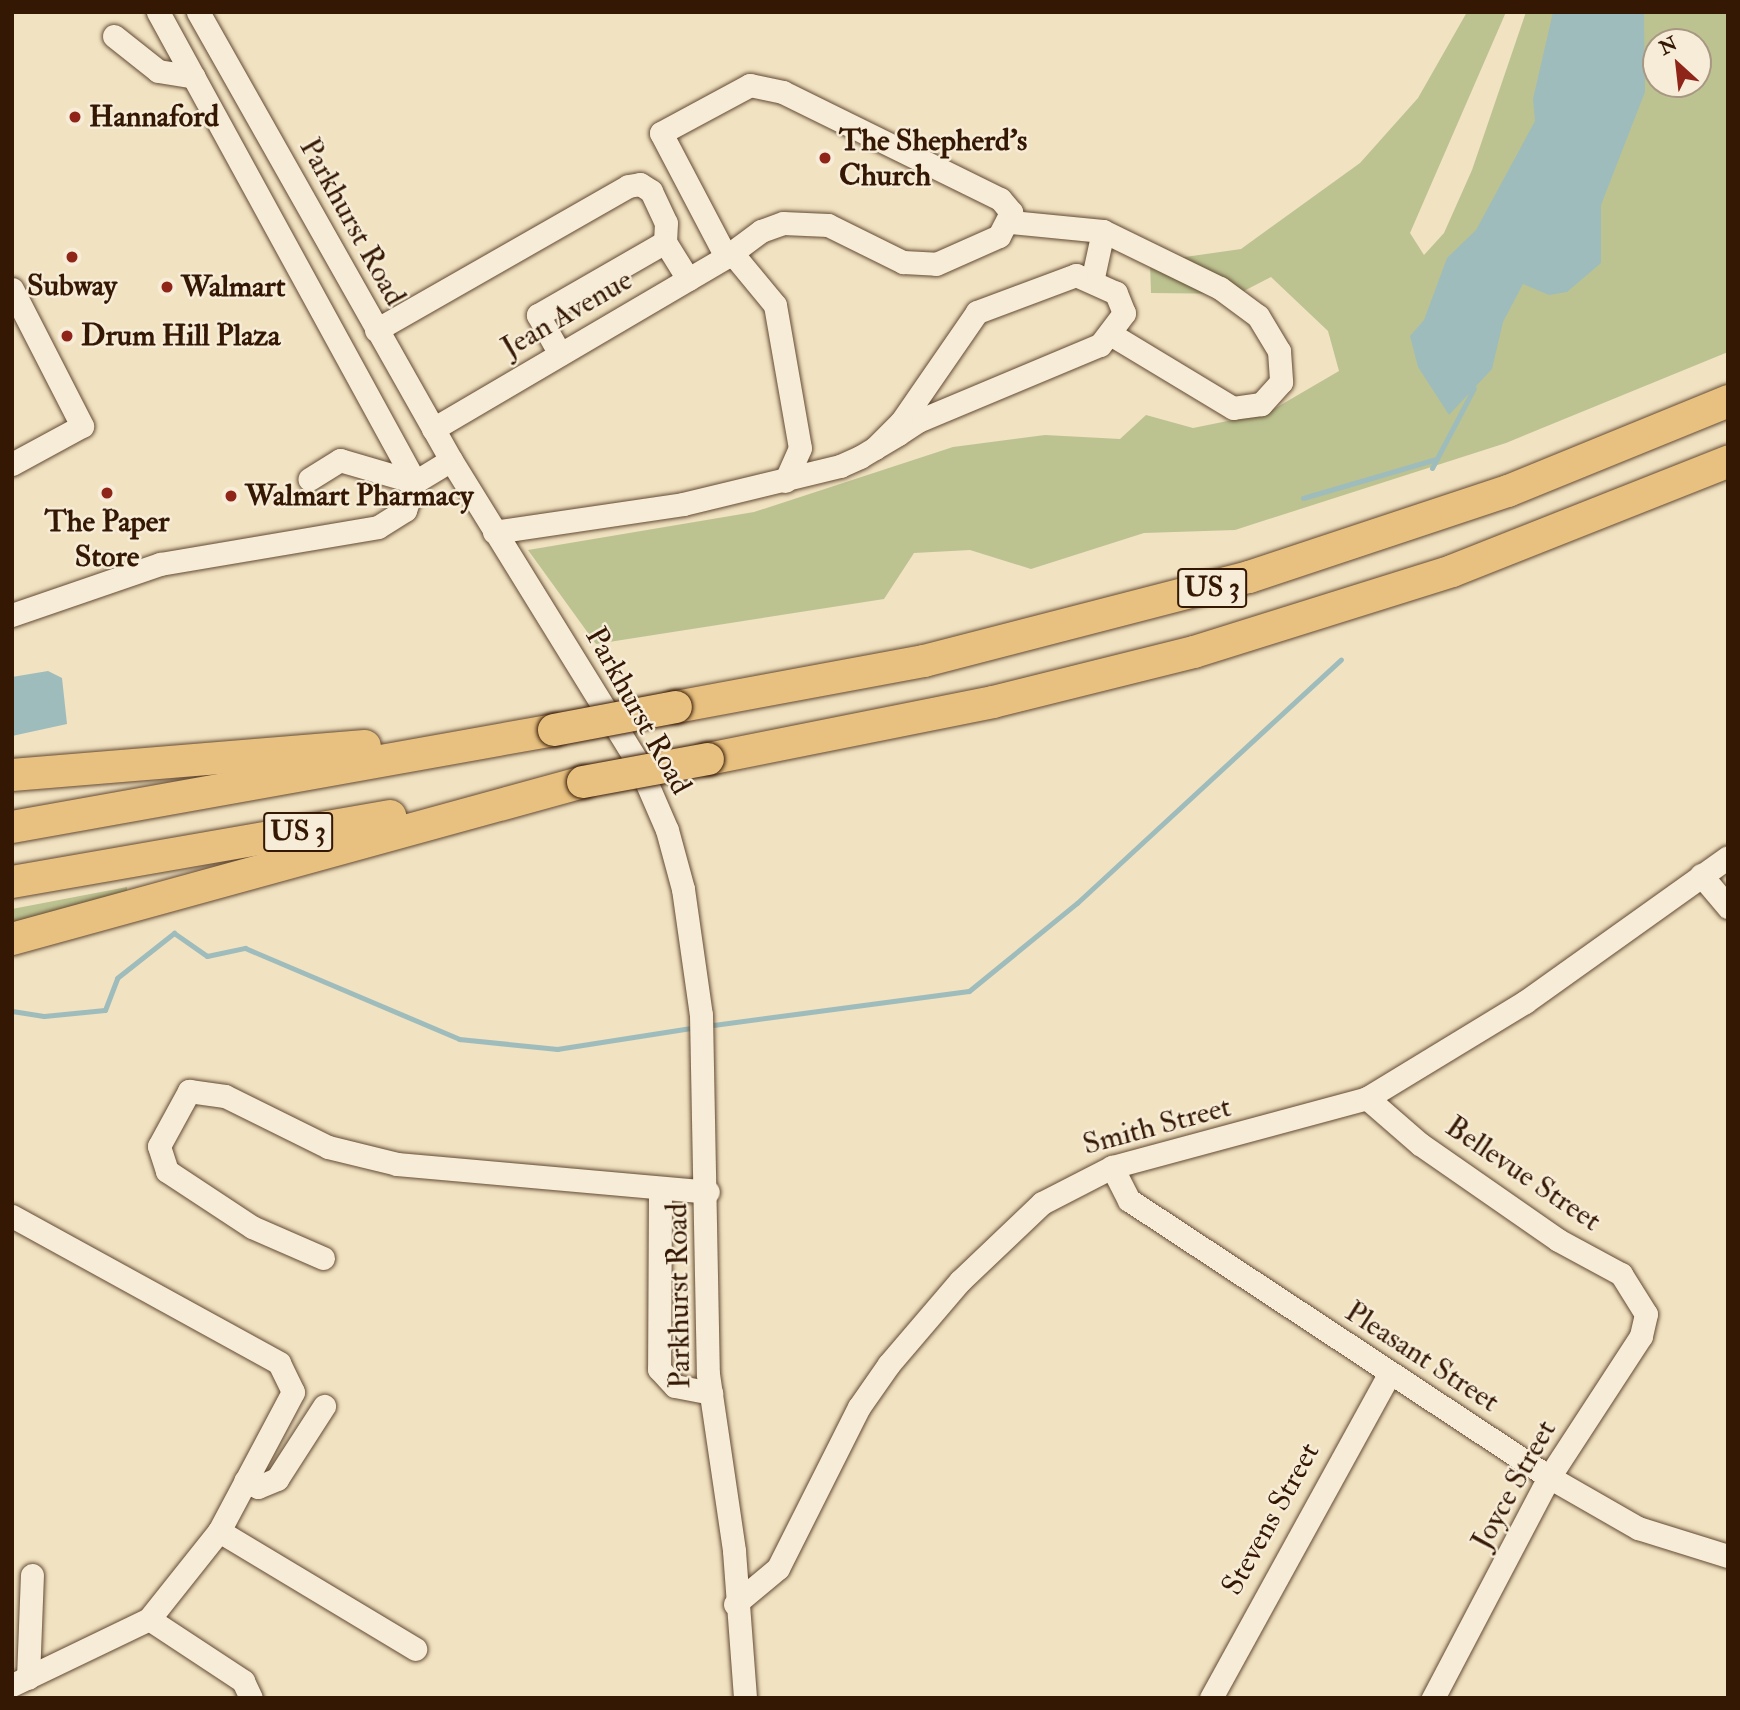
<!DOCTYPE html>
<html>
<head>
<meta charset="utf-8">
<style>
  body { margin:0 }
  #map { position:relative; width:1740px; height:1710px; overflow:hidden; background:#f1e2c1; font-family:"IM FELL Double Pica",serif }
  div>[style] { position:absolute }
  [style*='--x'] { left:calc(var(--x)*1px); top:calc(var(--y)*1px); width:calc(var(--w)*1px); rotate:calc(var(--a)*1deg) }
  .green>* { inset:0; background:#bcc391 }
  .water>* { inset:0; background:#9ebcbc }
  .stream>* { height:5px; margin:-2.5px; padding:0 2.5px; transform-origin:2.5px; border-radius:2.5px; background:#9ebcbc }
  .roads { filter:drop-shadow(0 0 2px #634a33) drop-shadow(0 0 2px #634a33) }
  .minor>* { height:23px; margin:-11.5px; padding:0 11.5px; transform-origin:11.5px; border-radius:11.5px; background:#f6ecd7 }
  .highway>* { height:32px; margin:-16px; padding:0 16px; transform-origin:16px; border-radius:16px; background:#e8c180 }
  .bridges { filter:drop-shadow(0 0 2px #341804) drop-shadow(0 0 2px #341804) }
  .highway-bridge>* { height:32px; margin:-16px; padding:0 16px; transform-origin:16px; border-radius:16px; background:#e8c180 }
  .dots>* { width:19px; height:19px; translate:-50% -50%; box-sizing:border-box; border:4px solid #f6ecd7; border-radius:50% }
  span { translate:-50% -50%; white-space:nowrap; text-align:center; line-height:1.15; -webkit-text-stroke:5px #f6ecd7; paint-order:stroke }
  .shield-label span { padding:2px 5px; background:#f6ecd7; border:2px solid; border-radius:5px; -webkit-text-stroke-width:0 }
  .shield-label { font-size:28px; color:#341804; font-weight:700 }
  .poi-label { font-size:30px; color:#341804; font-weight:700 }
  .left { translate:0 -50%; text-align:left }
  .street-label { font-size:30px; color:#341804 }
  .frame { position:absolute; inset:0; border:14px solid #341804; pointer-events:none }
  .north { position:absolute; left:1642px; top:28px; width:70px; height:70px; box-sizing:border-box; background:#f6ecd7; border:2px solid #a89783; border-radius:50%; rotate:333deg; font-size:19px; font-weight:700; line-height:28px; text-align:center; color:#341804 }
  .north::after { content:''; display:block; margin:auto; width:24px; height:32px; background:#8f2418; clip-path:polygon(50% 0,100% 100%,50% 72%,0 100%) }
</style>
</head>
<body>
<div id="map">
  <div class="green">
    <i style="clip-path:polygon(evenodd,1467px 12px,1506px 12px,1410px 233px,1424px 255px,1444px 233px,1472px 170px,1526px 12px,1728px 12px,1728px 352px,1506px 443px,1235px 530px,1144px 533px,1031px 569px,970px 550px,914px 553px,884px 599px,596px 644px,528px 550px,754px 512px,953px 447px,1045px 435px,1120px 439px,1146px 415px,1193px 428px,1267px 413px,1339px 371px,1328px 331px,1271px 277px,1238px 294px,1151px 293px,1150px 262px,1241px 249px,1360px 163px,1418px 98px,1467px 12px,1656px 42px,1698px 42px,1698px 84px,1656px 84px,1656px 42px)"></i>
    <i style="clip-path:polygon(127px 887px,127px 892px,12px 924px,12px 909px)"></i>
  </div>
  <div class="water">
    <i style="clip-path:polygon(1553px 12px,1644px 12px,1645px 92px,1601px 205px,1601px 263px,1567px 292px,1549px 295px,1523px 284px,1503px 322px,1492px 369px,1449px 415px,1418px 367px,1410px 336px,1424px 320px,1447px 258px,1476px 230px,1535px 121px,1533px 99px)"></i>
    <i style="clip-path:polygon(48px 671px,62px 678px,67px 724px,12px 736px,12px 677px)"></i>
  </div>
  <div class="stream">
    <i style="--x:1432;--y:468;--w:90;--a:-62.3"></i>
    <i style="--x:1303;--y:498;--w:139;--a:-16.3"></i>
    <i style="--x:12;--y:1011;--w:32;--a:9"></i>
    <i style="--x:44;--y:1016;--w:61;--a:-5.6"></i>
    <i style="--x:105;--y:1010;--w:34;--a:-69"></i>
    <i style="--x:117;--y:978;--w:73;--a:-38.3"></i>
    <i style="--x:174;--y:933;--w:40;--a:34.9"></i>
    <i style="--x:207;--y:956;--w:39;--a:-12"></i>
    <i style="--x:245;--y:948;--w:233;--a:23"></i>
    <i style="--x:459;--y:1039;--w:99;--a:5.8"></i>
    <i style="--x:557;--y:1049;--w:142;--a:-8.9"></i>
    <i style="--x:706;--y:1026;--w:265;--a:-7.6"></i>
    <i style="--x:969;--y:991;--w:139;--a:-39.2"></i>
    <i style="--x:1077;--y:903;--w:359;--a:-42.7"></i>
  </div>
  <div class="roads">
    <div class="minor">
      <i style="--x:158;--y:12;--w:536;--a:61.33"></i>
      <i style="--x:415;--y:482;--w:78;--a:-163.7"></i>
      <i style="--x:340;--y:460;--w:36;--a:148"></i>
      <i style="--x:198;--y:12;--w:515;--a:60.55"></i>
      <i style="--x:451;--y:460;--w:356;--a:58.3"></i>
      <i style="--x:638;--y:763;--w:73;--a:66.6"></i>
      <i style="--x:667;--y:830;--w:61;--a:74.8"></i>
      <i style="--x:683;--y:889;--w:127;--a:81.9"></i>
      <i style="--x:701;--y:1015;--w:359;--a:88.9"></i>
      <i style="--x:708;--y:1374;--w:179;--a:81.6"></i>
      <i style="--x:734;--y:1551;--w:147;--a:85.7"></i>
      <i style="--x:114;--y:36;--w:56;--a:38.5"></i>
      <i style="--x:158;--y:71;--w:36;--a:9"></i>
      <i style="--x:1011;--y:222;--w:92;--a:5.6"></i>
      <i style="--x:1103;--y:231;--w:130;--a:26"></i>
      <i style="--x:1220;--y:288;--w:47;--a:36.4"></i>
      <i style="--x:1258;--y:316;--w:41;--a:59"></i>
      <i style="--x:1279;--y:351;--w:31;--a:86"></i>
      <i style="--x:1281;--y:382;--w:30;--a:132"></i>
      <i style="--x:1261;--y:404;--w:28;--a:172"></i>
      <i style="--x:1233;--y:408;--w:141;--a:-148.9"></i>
      <i style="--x:732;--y:253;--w:67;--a:50.4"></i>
      <i style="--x:775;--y:305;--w:145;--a:80.1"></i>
      <i style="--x:800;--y:448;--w:36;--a:114"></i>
      <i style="--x:1093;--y:277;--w:47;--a:-77.7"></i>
      <i style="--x:12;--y:289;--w:154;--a:62.9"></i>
      <i style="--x:82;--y:426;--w:80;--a:151.5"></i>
      <i style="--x:376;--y:330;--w:290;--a:-29.7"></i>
      <i style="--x:628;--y:186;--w:12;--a:-9"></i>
      <i style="--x:640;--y:184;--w:13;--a:32"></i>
      <i style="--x:651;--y:191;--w:35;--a:65"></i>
      <i style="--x:666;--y:223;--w:19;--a:93"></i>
      <i style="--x:560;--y:354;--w:45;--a:-119.4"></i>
      <i style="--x:538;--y:315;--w:146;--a:-29.9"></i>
      <i style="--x:665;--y:242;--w:44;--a:58.1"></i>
      <i style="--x:433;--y:429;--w:340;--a:-30.4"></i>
      <i style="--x:726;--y:257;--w:44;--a:-36.6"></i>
      <i style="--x:761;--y:231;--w:23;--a:-20"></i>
      <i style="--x:783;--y:223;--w:45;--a:2.5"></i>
      <i style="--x:828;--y:225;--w:84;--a:26.3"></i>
      <i style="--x:903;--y:262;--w:33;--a:3"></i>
      <i style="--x:936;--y:264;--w:69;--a:-24"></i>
      <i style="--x:999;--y:236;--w:27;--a:-63"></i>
      <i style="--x:1011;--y:212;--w:17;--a:-130"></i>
      <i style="--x:1000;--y:199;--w:242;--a:-153.8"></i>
      <i style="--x:783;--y:92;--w:34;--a:-168"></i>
      <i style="--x:750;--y:85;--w:101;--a:151.7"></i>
      <i style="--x:661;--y:133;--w:140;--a:62.3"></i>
      <i style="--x:494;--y:532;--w:191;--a:-8.4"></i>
      <i style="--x:683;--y:504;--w:162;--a:-13.6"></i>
      <i style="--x:840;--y:466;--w:22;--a:-24"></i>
      <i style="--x:860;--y:457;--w:17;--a:-31"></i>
      <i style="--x:875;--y:448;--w:27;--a:-31"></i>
      <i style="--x:898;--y:434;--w:24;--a:-33"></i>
      <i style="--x:918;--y:421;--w:197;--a:-22.7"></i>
      <i style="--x:1100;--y:345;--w:40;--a:-53"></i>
      <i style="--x:1124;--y:313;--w:22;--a:-112"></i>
      <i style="--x:1116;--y:293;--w:44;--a:-155.8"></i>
      <i style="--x:1076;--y:275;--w:106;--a:159.5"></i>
      <i style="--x:977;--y:312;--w:134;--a:124.6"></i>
      <i style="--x:901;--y:422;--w:37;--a:135"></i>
      <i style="--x:12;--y:615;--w:157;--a:-19"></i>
      <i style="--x:160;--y:564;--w:221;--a:-9.6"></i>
      <i style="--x:378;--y:527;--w:32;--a:-32"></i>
      <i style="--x:405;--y:510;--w:30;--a:-70"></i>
      <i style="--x:415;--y:482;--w:42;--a:-31.4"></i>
      <i style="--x:1701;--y:875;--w:42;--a:49.8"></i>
      <i style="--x:1367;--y:1098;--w:70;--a:41"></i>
      <i style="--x:1420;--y:1144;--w:168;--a:34.8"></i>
      <i style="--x:1558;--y:1240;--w:72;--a:28.4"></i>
      <i style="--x:1621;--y:1274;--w:47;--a:58"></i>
      <i style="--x:1646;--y:1314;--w:23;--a:103"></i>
      <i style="--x:1641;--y:1336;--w:168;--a:123.1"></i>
      <i style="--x:1549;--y:1477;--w:250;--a:117.7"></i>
      <i style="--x:1112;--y:1167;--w:37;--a:63"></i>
      <i style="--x:1129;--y:1200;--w:503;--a:33.41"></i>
      <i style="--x:1549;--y:1477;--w:103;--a:29.8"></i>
      <i style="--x:1638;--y:1528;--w:94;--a:17.3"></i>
      <i style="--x:660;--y:1191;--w:178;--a:90.3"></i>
      <i style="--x:659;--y:1369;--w:23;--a:47"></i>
      <i style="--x:675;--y:1386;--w:37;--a:11"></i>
      <i style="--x:12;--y:1216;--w:305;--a:28.8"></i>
      <i style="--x:279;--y:1363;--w:32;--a:64"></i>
      <i style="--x:293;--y:1392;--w:157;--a:118"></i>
      <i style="--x:323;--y:1258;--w:77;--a:-156.4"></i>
      <i style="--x:252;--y:1227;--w:102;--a:-146.6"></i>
      <i style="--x:167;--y:1171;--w:26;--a:-108"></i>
      <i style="--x:159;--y:1146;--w:63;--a:-61.4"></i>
      <i style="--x:189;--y:1091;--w:36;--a:8"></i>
      <i style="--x:225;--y:1096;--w:115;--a:26.3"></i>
      <i style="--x:328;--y:1147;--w:71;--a:13.8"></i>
      <i style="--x:397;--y:1164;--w:312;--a:5.1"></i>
      <i style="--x:245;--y:1481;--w:14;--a:25"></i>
      <i style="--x:258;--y:1487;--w:21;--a:-23"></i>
      <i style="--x:277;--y:1479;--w:87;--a:-57.2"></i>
      <i style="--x:735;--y:1604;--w:56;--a:-39.9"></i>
      <i style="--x:778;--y:1568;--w:180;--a:-63.3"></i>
      <i style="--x:859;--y:1407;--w:52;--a:-55.1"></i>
      <i style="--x:889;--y:1364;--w:109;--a:-49.5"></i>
      <i style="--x:960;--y:1281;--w:113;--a:-43.6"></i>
      <i style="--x:1042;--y:1203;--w:79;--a:-27.2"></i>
      <i style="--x:1112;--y:1167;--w:264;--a:-15.1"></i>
      <i style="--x:1367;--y:1098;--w:185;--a:-31.3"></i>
      <i style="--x:1525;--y:1002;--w:249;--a:-35.5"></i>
      <i style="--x:149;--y:1619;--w:112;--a:-51.5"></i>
      <i style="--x:219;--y:1531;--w:229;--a:31"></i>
      <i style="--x:28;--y:1678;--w:103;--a:-87.8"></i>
      <i style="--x:12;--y:1685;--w:152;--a:-25.7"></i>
      <i style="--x:149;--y:1619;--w:113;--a:33.4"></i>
      <i style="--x:243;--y:1681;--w:19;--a:65"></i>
      <i style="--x:1211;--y:1698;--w:370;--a:-61.2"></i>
    </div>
    <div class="highway">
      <i style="--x:676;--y:707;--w:252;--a:-10.5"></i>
      <i style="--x:924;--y:661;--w:336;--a:-14.5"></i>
      <i style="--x:1249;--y:577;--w:273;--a:-18.4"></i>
      <i style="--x:1508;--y:491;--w:238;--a:-22.2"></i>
      <i style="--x:708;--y:759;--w:291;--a:-11.3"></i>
      <i style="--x:993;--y:702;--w:207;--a:-14"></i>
      <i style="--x:1194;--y:652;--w:270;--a:-17.4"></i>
      <i style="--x:1452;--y:571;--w:297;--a:-21.6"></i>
      <i style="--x:12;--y:775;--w:354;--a:-4.7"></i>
      <i style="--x:12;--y:827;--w:551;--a:-10.15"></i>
      <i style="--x:12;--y:882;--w:384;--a:-9.9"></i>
      <i style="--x:12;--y:939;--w:592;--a:-15.37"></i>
    </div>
  </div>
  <div class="bridges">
    <div class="highway-bridge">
      <i style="--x:554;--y:730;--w:124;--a:-10.7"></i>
      <i style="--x:583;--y:782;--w:127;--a:-10.4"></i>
    </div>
  </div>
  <div class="dots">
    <i style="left:75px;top:117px;background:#8f2418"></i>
    <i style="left:825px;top:158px;background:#8f2418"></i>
    <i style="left:72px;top:257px;background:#8f2418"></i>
    <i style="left:167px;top:287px;background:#8f2418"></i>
    <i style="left:67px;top:336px;background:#8f2418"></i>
    <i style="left:107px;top:493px;background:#8f2418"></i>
    <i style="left:231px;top:496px;background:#8f2418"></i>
  </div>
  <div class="shield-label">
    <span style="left:1212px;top:588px">US 3</span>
    <span style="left:298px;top:832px">US 3</span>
  </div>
  <div class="poi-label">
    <span class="left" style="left:89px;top:117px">Hannaford</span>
    <span class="left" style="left:839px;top:158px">The Shepherd's<br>Church</span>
    <span style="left:72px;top:286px">Subway</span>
    <span class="left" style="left:181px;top:287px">Walmart</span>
    <span class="left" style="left:81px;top:336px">Drum Hill Plaza</span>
    <span class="left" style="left:245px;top:496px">Walmart Pharmacy</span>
    <span style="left:107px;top:539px">The Paper<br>Store</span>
  </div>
  <div class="street-label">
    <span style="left:352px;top:222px;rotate:61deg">Parkhurst Road</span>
    <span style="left:567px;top:314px;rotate:-30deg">Jean Avenue</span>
    <span style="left:638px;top:711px;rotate:61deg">Parkhurst Road</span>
    <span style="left:1157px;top:1126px;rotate:-15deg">Smith Street</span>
    <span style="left:1523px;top:1174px;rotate:34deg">Bellevue Street</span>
    <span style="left:679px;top:1296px;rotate:-91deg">Parkhurst Road</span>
    <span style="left:1422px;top:1357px;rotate:33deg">Pleasant Street</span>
    <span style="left:1514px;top:1485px;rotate:-61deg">Joyce Street</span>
    <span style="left:1271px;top:1519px;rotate:-61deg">Stevens Street</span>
  </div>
  <div class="frame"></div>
  <div class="north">N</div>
</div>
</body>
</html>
